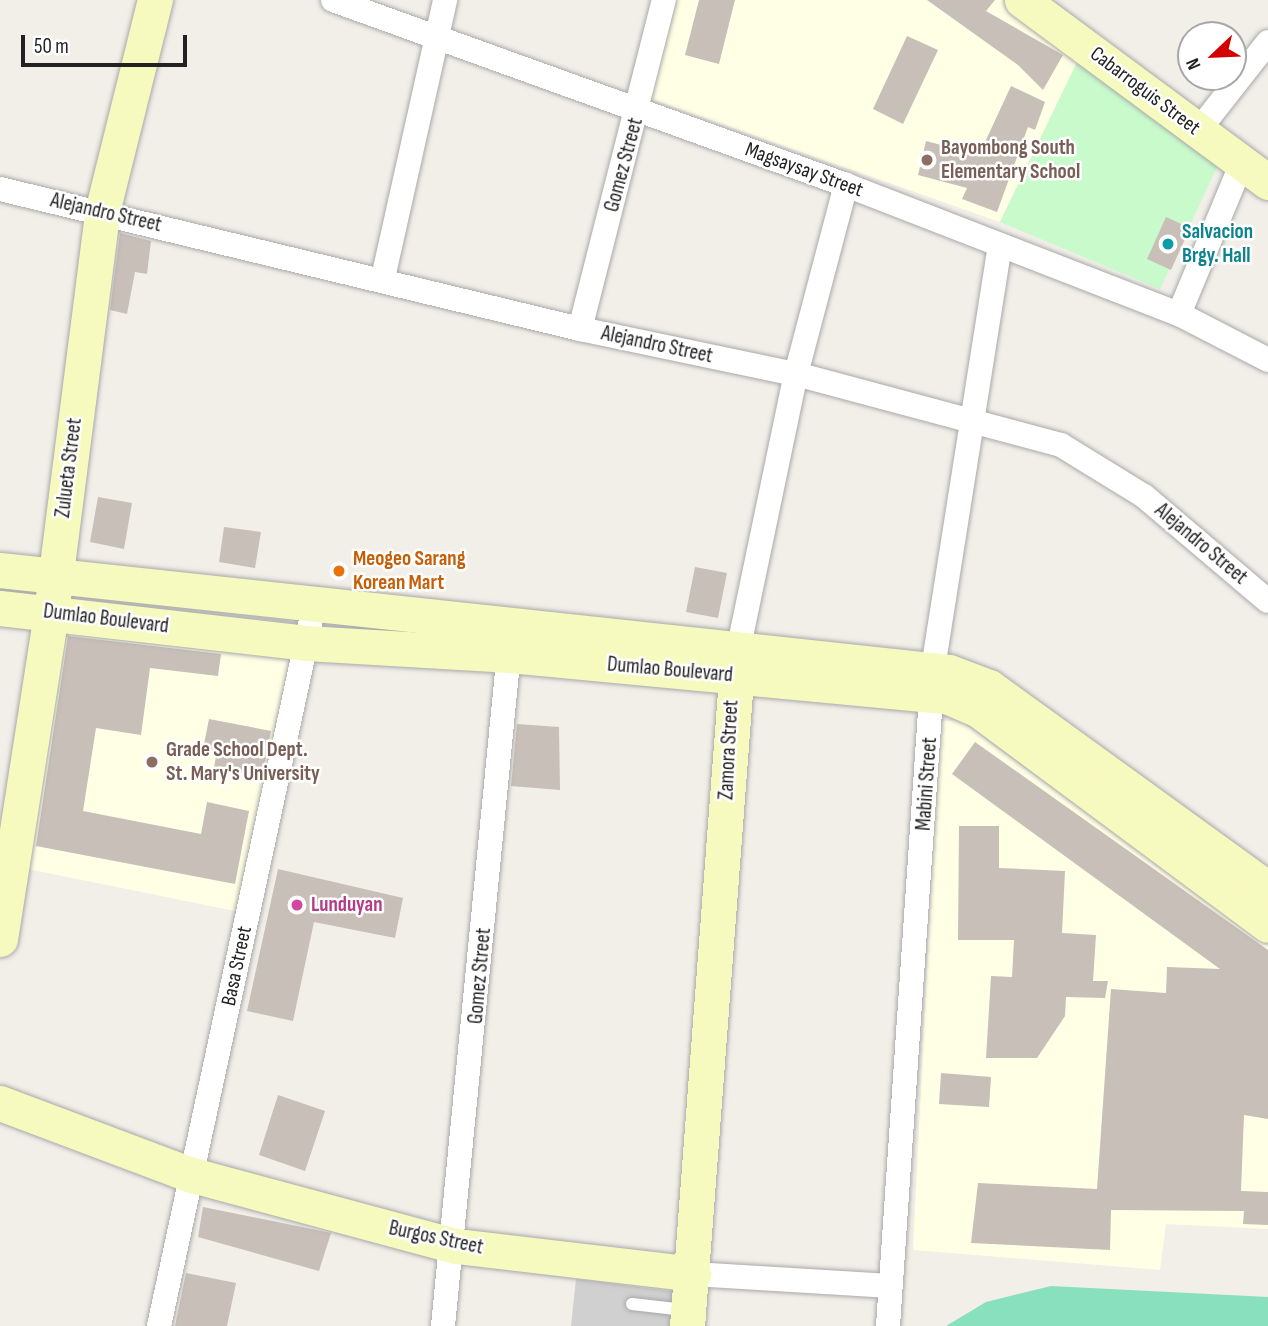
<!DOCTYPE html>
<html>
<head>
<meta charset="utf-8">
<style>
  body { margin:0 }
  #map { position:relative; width:1268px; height:1326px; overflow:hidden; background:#f2efe9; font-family:"Sofia Sans Condensed",sans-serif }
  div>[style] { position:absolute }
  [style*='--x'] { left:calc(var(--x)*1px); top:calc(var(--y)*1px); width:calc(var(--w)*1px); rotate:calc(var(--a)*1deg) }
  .education>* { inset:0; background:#ffffe5 }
  .religious>* { inset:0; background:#d0d0d0 }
  .park>* { inset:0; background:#c8facc }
  .pitch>* { inset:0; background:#88e0be }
  .building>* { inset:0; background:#c7bfb8 }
  .roads { filter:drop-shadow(0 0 2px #a9a9a9) drop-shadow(0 0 2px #a9a9a9) }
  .lane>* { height:12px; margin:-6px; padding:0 6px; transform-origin:6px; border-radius:6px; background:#fff }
  .street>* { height:24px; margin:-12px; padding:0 12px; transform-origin:12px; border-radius:12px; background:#fff }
  .secondary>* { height:35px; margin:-17.5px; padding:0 17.5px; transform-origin:17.5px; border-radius:17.5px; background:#f7fabf }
  .dots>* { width:19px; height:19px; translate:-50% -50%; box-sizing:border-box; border:4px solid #fff; border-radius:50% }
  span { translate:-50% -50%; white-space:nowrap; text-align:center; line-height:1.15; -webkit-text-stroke:5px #fff; paint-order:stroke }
  .street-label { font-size:21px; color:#222 }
  .education-label { font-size:21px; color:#785e54; font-weight:700 }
  .left { translate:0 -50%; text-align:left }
  .culture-label { font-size:21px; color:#0d838f; font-weight:700 }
  .food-label { font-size:21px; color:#c56008; font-weight:700 }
  .hotel-label { font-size:21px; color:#b23c85; font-weight:700 }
  .north { position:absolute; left:1177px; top:21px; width:70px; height:70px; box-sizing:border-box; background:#fff; border:2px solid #a7a7a7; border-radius:50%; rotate:247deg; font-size:19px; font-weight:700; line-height:28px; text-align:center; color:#222 }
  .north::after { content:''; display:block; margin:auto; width:24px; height:32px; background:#d40000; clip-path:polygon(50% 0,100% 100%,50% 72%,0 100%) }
  .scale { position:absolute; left:21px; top:35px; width:166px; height:32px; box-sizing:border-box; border:4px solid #222; border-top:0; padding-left:9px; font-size:21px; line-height:24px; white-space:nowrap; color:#222; -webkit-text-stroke:5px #fff; paint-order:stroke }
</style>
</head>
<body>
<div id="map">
  <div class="education">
    <i style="clip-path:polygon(668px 0,1004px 0,1079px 58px,1000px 222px,648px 98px)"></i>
    <i style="clip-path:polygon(57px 626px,294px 657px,235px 911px,18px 867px)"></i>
    <i style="clip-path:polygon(959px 720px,1268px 946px,1268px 1229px,1166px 1224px,1160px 1270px,913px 1250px,939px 722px)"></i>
  </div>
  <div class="religious">
    <i style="clip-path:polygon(576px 1279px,677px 1292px,676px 1326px,571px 1326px)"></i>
  </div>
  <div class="park">
    <i style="clip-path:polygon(1079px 58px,1220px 161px,1160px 289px,1000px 222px)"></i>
  </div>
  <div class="pitch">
    <i style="clip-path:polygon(1051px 1286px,1268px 1297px,1268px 1326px,946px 1326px,986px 1302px)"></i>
  </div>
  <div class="building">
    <i style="clip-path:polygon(699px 0,735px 0,719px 64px,685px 55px)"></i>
    <i style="clip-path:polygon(927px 0,995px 0,986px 11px,1063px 55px,1043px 90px,1018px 65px)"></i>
    <i style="clip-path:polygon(907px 36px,938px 50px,903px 124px,873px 109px)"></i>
    <i style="clip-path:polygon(1011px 86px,1045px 102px,1035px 130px,1028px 127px,997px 212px,962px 199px,967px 188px,918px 175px,926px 141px,979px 155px)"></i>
    <i style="clip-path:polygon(1166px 217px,1190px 228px,1171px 270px,1147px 259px)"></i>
    <i style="clip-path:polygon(120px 233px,151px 241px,147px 274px,135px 272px,127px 314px,110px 310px)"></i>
    <i style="clip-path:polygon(98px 497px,132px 503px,124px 549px,90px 542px)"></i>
    <i style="clip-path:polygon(224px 527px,261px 532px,255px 568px,219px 562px)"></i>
    <i style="clip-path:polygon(695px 567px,727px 573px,718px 618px,686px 612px)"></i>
    <i style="clip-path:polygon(68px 636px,221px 654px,218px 676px,150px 668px,141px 735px,96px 728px,83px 811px,201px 834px,207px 802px,249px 811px,235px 884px,36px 846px)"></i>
    <i style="clip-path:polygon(209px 719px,271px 731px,262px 777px,214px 767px,217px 752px,203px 749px)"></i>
    <i style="clip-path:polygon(517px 724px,559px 727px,560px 790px,511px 786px)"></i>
    <i style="clip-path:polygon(975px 742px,1268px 950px,1268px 1119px,1244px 1115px,1241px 1191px,1268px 1192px,1268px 1225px,1243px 1224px,1244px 1211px,1111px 1210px,1110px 1250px,971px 1243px,978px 1183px,1097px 1189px,1111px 989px,1166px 993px,1167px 967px,1220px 969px,952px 774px)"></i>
    <i style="clip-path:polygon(959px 826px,999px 826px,999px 868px,1065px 871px,1062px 933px,1096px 935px,1093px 981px,1108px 981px,1105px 998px,1066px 997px,1065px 1016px,1037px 1058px,986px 1058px,991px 976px,1012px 977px,1014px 940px,958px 940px)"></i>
    <i style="clip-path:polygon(278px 869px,403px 898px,395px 938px,314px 922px,293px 1021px,247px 1011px)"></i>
    <i style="clip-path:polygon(941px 1073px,991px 1077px,989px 1107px,939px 1104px)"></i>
    <i style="clip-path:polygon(278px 1095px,325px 1111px,305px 1171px,259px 1155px)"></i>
    <i style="clip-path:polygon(203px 1207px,331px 1233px,319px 1271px,198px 1237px)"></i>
    <i style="clip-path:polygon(186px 1273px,236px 1283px,227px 1326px,175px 1326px)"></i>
  </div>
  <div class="roads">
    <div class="lane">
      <i style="--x:632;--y:1304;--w:53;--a:6.5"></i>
    </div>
    <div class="street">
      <i style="--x:333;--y:0;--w:545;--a:19.83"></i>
      <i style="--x:846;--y:185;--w:357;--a:21.2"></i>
      <i style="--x:1179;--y:314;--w:100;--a:27.3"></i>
      <i style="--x:1198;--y:131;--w:113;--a:-51.8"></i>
      <i style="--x:0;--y:189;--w:597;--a:13.57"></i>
      <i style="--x:580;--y:329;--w:221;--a:11.8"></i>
      <i style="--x:796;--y:374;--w:274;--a:15"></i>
      <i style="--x:1061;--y:445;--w:97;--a:31.6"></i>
      <i style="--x:1144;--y:496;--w:162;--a:40.3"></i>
      <i style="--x:383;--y:278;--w:285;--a:-77.4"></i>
      <i style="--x:1179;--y:314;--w:164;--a:-67.4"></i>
      <i style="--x:580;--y:329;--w:340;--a:-75.7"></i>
      <i style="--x:739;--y:646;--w:278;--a:-78.2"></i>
      <i style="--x:796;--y:374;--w:196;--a:-75.2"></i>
      <i style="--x:693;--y:1274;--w:198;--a:3.5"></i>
      <i style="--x:159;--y:1326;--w:736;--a:-77.85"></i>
      <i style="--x:443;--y:1326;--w:688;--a:-84.41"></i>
      <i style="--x:888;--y:1326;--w:660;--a:-86.09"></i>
      <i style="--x:933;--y:668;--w:428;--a:-81"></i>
    </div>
    <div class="secondary">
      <i style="--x:1022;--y:0;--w:306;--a:36.5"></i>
      <i style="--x:0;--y:570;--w:954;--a:6.13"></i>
      <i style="--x:949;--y:672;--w:43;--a:20.6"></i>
      <i style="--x:989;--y:687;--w:344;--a:35.9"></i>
      <i style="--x:0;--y:608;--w:308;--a:6.5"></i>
      <i style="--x:306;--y:643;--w:203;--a:3.4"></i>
      <i style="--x:509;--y:655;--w:439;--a:5.4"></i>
      <i style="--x:946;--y:696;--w:34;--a:23"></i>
      <i style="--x:977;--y:709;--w:362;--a:36.6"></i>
      <i style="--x:0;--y:939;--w:331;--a:-81.1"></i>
      <i style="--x:51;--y:612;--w:403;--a:-82.7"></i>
      <i style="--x:102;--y:212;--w:219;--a:-76"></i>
      <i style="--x:0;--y:1103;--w:205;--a:20.6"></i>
      <i style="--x:192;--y:1175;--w:273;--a:15.1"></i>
      <i style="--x:456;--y:1246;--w:239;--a:6.7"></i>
      <i style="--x:687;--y:1326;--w:675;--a:-85.67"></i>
    </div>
  </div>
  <div class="dots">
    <i style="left:927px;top:160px;background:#8d6e63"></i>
    <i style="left:1168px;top:244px;background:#0f9aa8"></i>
    <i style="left:339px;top:571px;background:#e8710a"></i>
    <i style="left:152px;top:762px;background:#8d6e63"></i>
    <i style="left:297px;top:905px;background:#d1479c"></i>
  </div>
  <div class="street-label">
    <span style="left:1145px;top:91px;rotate:37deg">Cabarroguis Street</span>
    <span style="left:624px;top:165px;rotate:-75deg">Gomez Street</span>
    <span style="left:804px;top:170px;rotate:20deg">Magsaysay Street</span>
    <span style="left:106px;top:213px;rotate:13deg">Alejandro Street</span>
    <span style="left:657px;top:345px;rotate:12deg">Alejandro Street</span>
    <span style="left:69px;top:468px;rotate:-83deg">Zulueta Street</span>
    <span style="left:1201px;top:544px;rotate:40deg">Alejandro Street</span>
    <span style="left:106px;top:619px;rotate:7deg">Dumlao Boulevard</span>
    <span style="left:670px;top:670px;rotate:5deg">Dumlao Boulevard</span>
    <span style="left:729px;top:750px;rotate:-87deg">Zamora Street</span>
    <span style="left:927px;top:784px;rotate:-86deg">Mabini Street</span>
    <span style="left:237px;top:966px;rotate:-78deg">Basa Street</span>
    <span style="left:480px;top:976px;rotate:-85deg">Gomez Street</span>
    <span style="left:436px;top:1238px;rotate:12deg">Burgos Street</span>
  </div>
  <div class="education-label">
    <span class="left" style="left:941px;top:160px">Bayombong South<br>Elementary School</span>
    <span class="left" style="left:166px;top:762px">Grade School Dept.<br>St. Mary's University</span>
  </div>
  <div class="culture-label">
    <span class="left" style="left:1182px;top:244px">Salvacion<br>Brgy. Hall</span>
  </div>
  <div class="food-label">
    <span class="left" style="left:353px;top:571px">Meogeo Sarang<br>Korean Mart</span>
  </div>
  <div class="hotel-label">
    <span class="left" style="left:311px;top:905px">Lunduyan</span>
  </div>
  <div class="north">N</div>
  <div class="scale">50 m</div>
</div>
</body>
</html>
